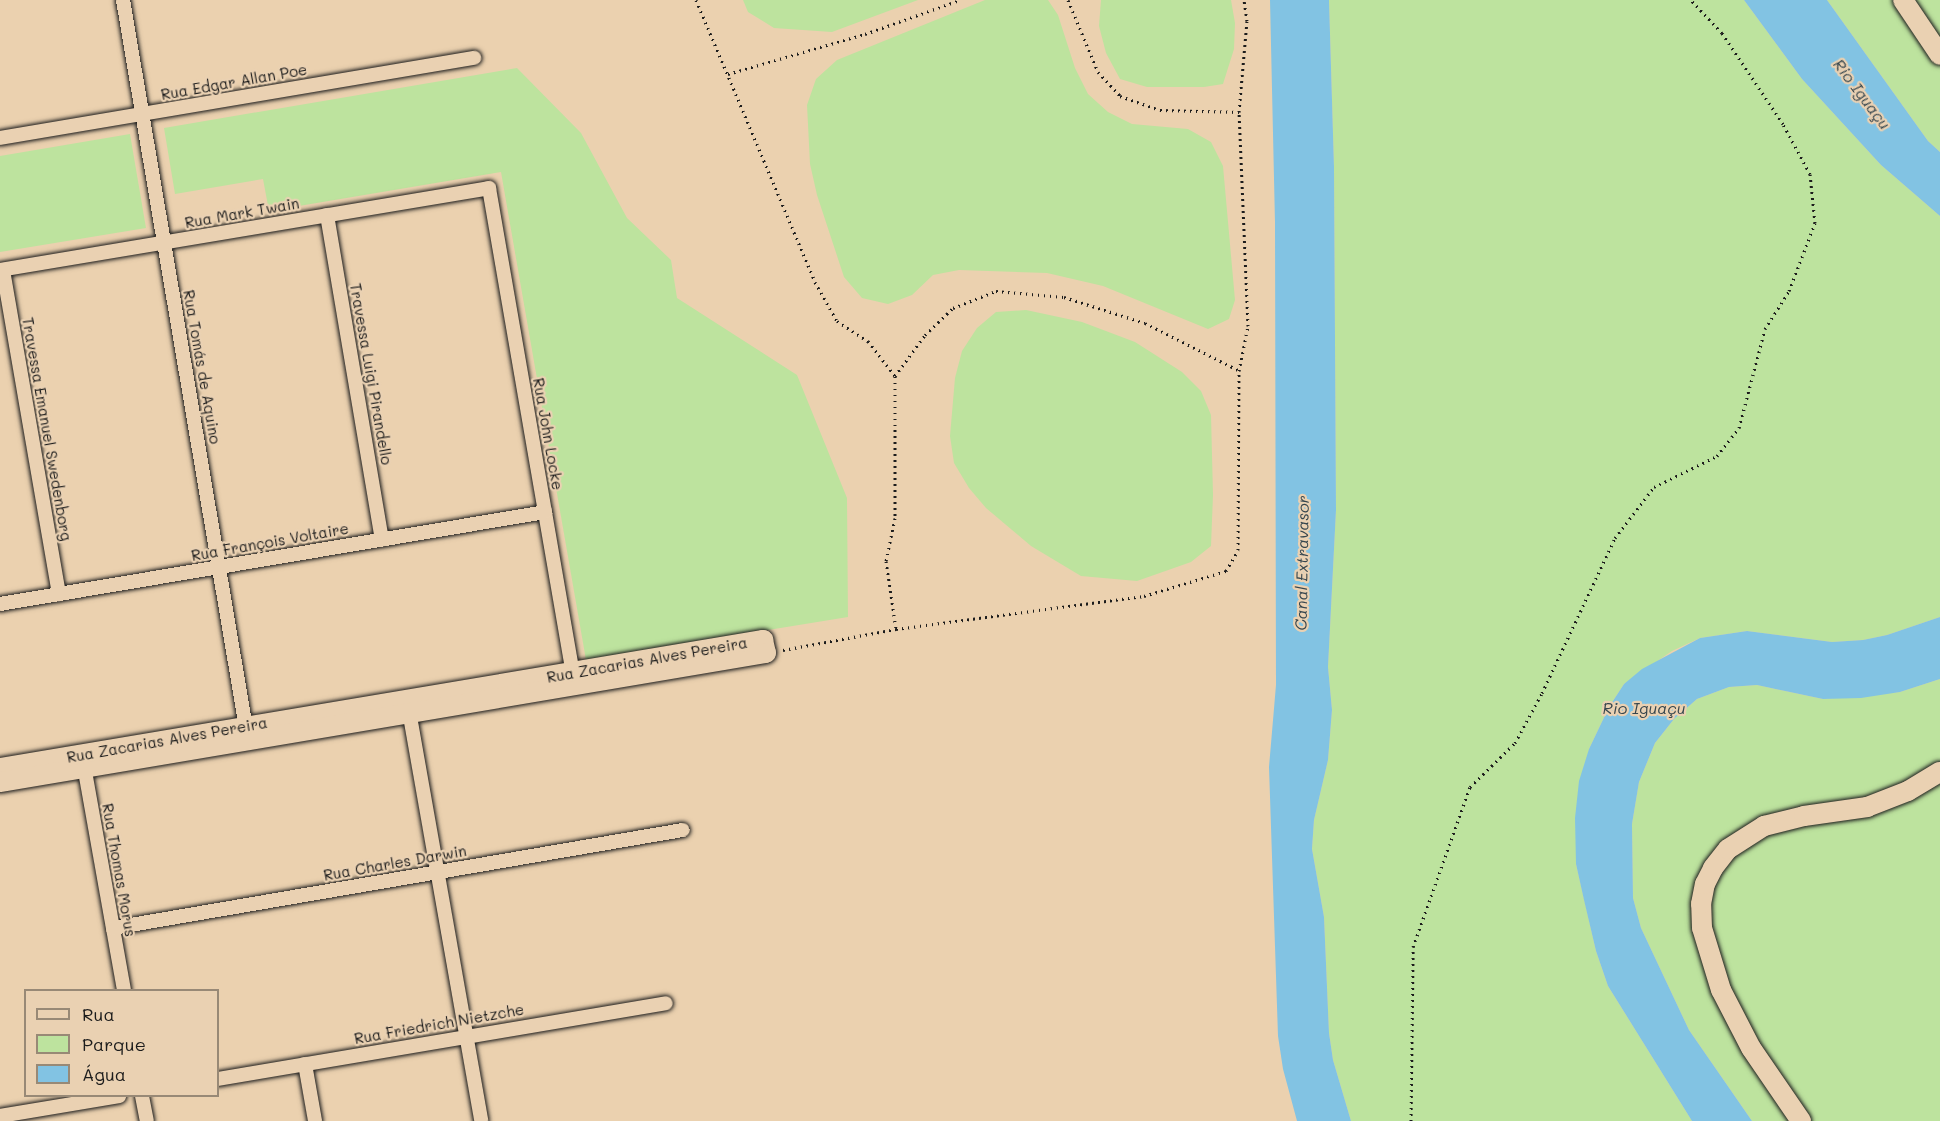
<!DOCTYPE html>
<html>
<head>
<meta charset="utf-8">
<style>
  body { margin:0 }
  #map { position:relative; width:1940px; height:1121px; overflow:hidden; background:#ebd1af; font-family:Mali,sans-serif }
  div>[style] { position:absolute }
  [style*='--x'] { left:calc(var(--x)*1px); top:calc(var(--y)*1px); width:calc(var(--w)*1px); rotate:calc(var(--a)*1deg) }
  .green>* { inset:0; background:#bde39e }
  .water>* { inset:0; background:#82c3e3 }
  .path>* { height:3px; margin-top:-1.5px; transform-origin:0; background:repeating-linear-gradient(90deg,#1c1c1c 0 1.5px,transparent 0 6px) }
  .roads { filter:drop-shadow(0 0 2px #1c1c1c) drop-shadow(0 0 2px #1c1c1c) }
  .street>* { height:14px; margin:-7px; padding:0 7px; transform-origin:7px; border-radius:7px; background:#ead1b2 }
  .secondary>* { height:20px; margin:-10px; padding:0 10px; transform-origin:10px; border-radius:10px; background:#ead1b2 }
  span { translate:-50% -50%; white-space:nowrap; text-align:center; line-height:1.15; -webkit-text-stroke:4.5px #ead1b2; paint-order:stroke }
  .street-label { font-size:15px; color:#1c1c1c }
  .water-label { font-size:16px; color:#36464e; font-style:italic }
  .legend { position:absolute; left:24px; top:989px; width:195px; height:108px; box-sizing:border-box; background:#ead1b2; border:2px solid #988976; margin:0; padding:8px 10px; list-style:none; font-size:18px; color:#1c1c1c }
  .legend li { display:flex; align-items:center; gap:12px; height:30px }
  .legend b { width:30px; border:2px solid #988976 }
</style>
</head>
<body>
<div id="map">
  <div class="green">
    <i style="clip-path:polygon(743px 0,918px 0,832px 32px,774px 28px,748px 12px)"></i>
    <i style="clip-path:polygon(985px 0,1048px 0,1058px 15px,1075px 68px,1088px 94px,1108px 112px,1132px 124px,1188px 129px,1211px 142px,1223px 166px,1235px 300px,1229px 319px,1208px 329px,1103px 286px,1047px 273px,959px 270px,933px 275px,912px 295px,888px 304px,862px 298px,844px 277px,817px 195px,810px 164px,807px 105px,816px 79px,837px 60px)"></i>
    <i style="clip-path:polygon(1101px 0,1231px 0,1235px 23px,1234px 49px,1223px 84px,1204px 87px,1147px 87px,1120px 79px,1106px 53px,1099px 26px)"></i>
    <i style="clip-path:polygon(1329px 0,1744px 0,1802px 79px,1881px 165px,1940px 216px,1940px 617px,1887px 635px,1863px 640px,1832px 642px,1747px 631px,1700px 638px,1672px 651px,1624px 684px,1609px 707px,1589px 749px,1576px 864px,1596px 951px,1608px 986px,1692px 1121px,1351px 1121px,1333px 1060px,1329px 1033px,1324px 917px,1312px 849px,1314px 820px,1328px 760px,1332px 710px,1328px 667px,1336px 510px,1334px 167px)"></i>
    <i style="clip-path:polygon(1827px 0,1940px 0,1940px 152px,1928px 141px)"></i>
    <i style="clip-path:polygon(517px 68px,581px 133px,627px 218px,671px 260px,677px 298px,797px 375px,847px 498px,848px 617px,586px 660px,501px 172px,269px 211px,263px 179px,175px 194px,164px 128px)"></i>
    <i style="clip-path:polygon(130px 134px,146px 228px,0 252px,0 156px)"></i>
    <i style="clip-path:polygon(1026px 310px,1082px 322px,1135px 342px,1182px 372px,1201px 391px,1211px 415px,1213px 495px,1211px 546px,1191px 562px,1137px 581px,1081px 576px,1031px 546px,986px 508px,969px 488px,954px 463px,950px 436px,955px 378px,962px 351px,977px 328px,996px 312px)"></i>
    <i style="clip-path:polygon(1940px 679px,1940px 1121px,1752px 1121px,1689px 1030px,1641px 928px,1633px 898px,1632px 824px,1639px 782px,1655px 743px,1674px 719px,1697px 699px,1729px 687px,1757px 685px,1823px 699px,1900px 692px)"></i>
  </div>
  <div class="water">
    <i style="clip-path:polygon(1270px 0,1329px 0,1334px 167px,1336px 510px,1328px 667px,1332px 710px,1328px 760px,1314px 820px,1312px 849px,1324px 917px,1329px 1033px,1333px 1060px,1351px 1121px,1297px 1121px,1283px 1069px,1278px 1036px,1269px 767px,1276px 685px,1275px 223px)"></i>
    <i style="clip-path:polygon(1744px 0,1827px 0,1928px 141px,1940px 152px,1940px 216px,1881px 165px,1802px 79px)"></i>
    <i style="clip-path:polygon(1940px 617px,1940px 679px,1900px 692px,1861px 698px,1823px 699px,1757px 685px,1729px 687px,1697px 699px,1674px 719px,1655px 743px,1639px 782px,1632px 824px,1633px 898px,1641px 928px,1689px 1030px,1752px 1121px,1692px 1121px,1608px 986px,1596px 951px,1584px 900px,1576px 864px,1575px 818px,1579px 781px,1589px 749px,1609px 707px,1624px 684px,1642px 669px,1700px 638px,1747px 631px,1832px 642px,1863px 640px,1887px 635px)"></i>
  </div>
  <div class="path">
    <i style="--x:696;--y:0;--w:306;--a:67.1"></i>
    <i style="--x:815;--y:282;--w:45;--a:60.6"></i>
    <i style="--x:837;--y:321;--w:37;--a:33"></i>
    <i style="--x:868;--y:341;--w:44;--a:52.4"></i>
    <i style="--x:895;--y:376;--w:142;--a:90"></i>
    <i style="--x:895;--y:518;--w:44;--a:101.8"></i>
    <i style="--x:886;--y:561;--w:69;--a:81.6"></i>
    <i style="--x:1068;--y:0;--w:78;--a:67.4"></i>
    <i style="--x:1098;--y:72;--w:33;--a:47"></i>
    <i style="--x:1120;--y:96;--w:42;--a:19.3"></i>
    <i style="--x:1160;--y:110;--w:79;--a:1.5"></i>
    <i style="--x:728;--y:74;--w:143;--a:-16.3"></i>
    <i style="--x:865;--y:34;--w:101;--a:-19.7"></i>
    <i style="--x:895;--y:376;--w:51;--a:-53.8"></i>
    <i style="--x:925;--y:335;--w:39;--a:-44"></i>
    <i style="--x:953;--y:308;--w:46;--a:-21.6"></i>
    <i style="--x:996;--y:291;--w:68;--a:5"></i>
    <i style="--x:1064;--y:297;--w:85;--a:17.8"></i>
    <i style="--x:1145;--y:323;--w:104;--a:26.8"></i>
    <i style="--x:783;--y:650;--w:115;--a:-10.5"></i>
    <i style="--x:896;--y:629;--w:250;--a:-7.6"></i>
    <i style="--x:1144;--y:596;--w:86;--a:-17"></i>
    <i style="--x:1226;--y:571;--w:24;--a:-60"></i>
    <i style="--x:1238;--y:550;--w:179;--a:-89.7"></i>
    <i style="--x:1239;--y:371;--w:46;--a:-78.7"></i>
    <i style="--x:1248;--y:326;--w:214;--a:-92.4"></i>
    <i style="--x:1239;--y:112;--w:91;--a:-85"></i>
    <i style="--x:1247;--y:21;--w:21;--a:-98"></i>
    <i style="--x:1411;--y:1121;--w:174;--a:-89.3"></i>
    <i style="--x:1413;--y:947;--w:170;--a:-70.4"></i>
    <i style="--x:1470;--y:787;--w:63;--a:-44.4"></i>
    <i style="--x:1515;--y:743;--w:57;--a:-61.6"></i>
    <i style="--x:1542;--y:693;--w:171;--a:-64.8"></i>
    <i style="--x:1615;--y:538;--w:64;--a:-52.6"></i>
    <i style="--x:1654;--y:487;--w:70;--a:-26.2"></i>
    <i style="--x:1717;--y:456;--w:36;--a:-52"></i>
    <i style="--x:1739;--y:428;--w:102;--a:-75.3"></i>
    <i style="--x:1765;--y:329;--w:45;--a:-57.7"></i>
    <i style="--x:1789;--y:291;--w:73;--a:-69.1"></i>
    <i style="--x:1815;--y:223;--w:49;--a:-95.8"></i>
    <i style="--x:1810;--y:174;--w:57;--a:-118.4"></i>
    <i style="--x:1783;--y:124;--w:110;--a:-123.8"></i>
    <i style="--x:1722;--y:33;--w:45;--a:-133.2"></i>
  </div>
  <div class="roads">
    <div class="street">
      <i style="--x:123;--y:0;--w:744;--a:80.41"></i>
      <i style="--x:0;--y:138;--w:481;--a:-9.6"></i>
      <i style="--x:327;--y:215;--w:329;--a:80.4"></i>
      <i style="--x:0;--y:270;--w:496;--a:-9.5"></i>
      <i style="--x:489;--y:188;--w:498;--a:80.2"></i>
      <i style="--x:3;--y:270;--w:329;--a:80.2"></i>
      <i style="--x:0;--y:604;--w:553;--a:-9.58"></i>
      <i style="--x:408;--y:705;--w:422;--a:80"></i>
      <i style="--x:83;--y:760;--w:234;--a:79.9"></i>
      <i style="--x:113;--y:928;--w:578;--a:-9.76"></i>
      <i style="--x:305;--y:1064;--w:58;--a:80"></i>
      <i style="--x:218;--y:1079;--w:454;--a:-9.6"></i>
      <i style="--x:142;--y:1096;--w:25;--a:79"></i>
      <i style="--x:0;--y:1116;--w:121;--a:-9.5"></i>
    </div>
    <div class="secondary">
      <i style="--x:1903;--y:0;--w:66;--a:56.1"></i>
      <i style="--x:0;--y:768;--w:774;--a:-9.52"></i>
      <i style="--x:763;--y:640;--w:13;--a:77"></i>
      <i style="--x:766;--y:653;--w:777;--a:170.44"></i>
      <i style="--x:1801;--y:1121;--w:88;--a:-124.4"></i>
      <i style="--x:1751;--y:1048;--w:65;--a:-117.3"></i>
      <i style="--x:1721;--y:990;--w:65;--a:-107"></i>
      <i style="--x:1702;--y:928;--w:24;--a:-92"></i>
      <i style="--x:1701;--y:904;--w:20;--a:-79"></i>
      <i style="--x:1705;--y:884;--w:18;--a:-63"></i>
      <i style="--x:1713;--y:868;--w:24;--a:-52"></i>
      <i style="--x:1728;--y:849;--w:43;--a:-32.6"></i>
      <i style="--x:1764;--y:826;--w:41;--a:-14"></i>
      <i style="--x:1804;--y:816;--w:64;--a:-8.1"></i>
      <i style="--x:1867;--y:807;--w:44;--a:-21.3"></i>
      <i style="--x:1908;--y:791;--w:37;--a:-31"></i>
    </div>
  </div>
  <div class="street-label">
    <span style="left:234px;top:82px;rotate:-10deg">Rua Edgar Allan Poe</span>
    <span style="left:242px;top:213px;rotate:-10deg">Rua Mark Twain</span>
    <span style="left:202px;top:367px;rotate:80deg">Rua Tomás de Aquino</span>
    <span style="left:371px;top:374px;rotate:80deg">Travessa Luigi Pirandello</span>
    <span style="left:47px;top:429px;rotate:80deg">Travessa Emanuel Swedenborg</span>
    <span style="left:548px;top:434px;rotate:80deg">Rua John Locke</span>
    <span style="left:270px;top:542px;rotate:-10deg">Rua François Voltaire</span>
    <span style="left:647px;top:660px;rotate:-10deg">Rua Zacarias Alves Pereira</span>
    <span style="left:167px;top:740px;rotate:-10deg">Rua Zacarias Alves Pereira</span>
    <span style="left:395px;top:863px;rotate:-10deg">Rua Charles Darwin</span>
    <span style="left:119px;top:870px;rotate:80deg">Rua Thomas Morus</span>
    <span style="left:439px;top:1024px;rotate:-10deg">Rua Friedrich Nietzche</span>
  </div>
  <div class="water-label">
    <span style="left:1862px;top:94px;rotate:53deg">Rio Iguaçu</span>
    <span style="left:1302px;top:563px;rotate:-89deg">Canal Extravasor</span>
    <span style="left:1644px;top:708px">Rio Iguaçu</span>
  </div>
  <ul class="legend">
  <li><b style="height:8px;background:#ead1b2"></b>Rua</li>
  <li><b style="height:16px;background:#bde39e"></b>Parque</li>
  <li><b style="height:16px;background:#82c3e3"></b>Água</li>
  </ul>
</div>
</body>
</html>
